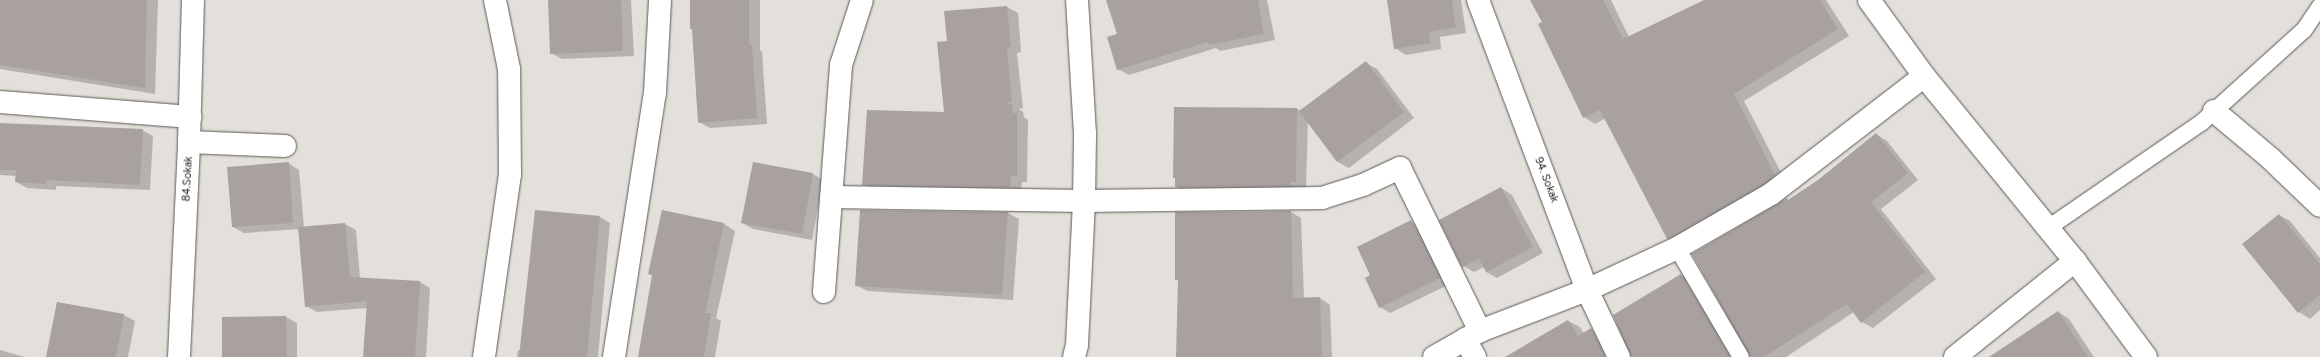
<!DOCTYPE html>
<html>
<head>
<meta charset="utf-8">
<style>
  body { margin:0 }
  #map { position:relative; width:2320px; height:357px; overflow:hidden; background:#e3dfda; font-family:Figtree,sans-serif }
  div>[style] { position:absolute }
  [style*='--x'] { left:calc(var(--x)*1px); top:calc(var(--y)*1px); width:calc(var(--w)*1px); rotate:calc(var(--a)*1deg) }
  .shadow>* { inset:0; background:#0003 }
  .building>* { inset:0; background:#a8a19f }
  .roads { filter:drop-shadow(0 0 1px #5c5954) drop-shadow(0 0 1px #5c5954) }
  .service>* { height:16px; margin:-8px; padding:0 8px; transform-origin:8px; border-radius:8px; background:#fff }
  .minor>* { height:22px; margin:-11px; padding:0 11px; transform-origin:11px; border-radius:11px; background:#fff }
  .tertiary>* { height:22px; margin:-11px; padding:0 11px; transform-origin:11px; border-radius:11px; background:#fff }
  span { translate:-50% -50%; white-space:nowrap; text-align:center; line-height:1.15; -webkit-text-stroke:4px #fff; paint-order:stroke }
  .street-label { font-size:11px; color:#272523 }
</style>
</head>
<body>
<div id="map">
  <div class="shadow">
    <i style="clip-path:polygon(0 0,158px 0,155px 94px,0 69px)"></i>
    <i style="clip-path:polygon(549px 0,631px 0,634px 56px,562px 59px,551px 53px)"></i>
    <i style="clip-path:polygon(691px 0,760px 0,760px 50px,762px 52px,767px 124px,710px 128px,699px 122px)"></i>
    <i style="clip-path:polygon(1107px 0,1267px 0,1275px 40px,1220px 51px,1216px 48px,1129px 75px,1118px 69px,1118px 35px)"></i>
    <i style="clip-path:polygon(1388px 0,1461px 0,1466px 33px,1440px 37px,1441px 49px,1406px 55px,1395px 48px)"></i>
    <i style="clip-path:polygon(1531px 0,1611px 0,1629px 37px,1707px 0,1826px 0,1849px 36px,1744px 101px,1786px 182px,1679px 245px,1668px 238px,1606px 118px,1595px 124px,1584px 117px,1543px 23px)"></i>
    <i style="clip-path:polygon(1007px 7px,1018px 13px,1021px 52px,1017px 53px,1023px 108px,1019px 109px,1023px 112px,1024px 117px,1028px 120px,1027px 182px,1022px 182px,1021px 193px,873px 191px,863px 184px,945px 113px,948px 42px)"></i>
    <i style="clip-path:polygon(1366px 63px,1377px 69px,1414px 118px,1349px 168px,1338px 162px,1308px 121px,1306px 188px,1187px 193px,1176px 187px,1176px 179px,1174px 178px,1297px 109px,1301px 111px)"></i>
    <i style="clip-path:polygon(0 124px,142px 130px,153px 136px,150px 190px,56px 186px,56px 190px,27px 188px,16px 182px,16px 176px,0 175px)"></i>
    <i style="clip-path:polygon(1876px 134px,1887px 141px,1918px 180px,1881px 209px,1936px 279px,1873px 328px,1862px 322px,1854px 312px,1786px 357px,1750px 357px,1787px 199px,1790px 201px,1818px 181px)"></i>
    <i style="clip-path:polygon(288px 163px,299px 170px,304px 228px,345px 224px,356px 230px,360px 279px,420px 282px,430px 288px,426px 357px,364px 357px,367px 308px,317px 312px,306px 306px,299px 229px,244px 233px,233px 227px)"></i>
    <i style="clip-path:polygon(813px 174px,823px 180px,812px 240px,753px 229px,742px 223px)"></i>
    <i style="clip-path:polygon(1501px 188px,1512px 195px,1543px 253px,1497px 278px,1486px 272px,1484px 267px,1474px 272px,1463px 266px)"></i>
    <i style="clip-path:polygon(662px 211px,724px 224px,735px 231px,716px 318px,721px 321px,715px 357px,639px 357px,653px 276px,649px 274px)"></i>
    <i style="clip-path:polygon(861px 211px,1008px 213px,1019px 219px,1013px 300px,867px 291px,856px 285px)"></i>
    <i style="clip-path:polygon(1291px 212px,1301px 218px,1304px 299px,1320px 298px,1330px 305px,1332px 357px,1177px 357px,1179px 281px,1176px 280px)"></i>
    <i style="clip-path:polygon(2279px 215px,2290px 221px,2320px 258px,2320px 310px,2310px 319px,2299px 312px,2243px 244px)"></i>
    <i style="clip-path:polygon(600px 217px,610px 223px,598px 357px,517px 357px,518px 350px,521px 350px,526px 290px,529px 290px)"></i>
    <i style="clip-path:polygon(1411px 222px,1422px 228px,1450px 284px,1390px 313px,1380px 307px,1372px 275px)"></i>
    <i style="clip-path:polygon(1681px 275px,1692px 282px,1737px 357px,1631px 357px)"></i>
    <i style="clip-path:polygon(57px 303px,124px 315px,135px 321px,128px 357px,47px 357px)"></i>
    <i style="clip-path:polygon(2058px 312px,2069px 319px,2094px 357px,2002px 357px)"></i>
    <i style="clip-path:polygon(286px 317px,297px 323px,297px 357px,223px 357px)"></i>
    <i style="clip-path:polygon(1568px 321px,1580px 327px,1584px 334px,1591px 329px,1602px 336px,1613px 357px,1515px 357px)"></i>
    <i style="clip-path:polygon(0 350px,25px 357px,0 357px)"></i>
  </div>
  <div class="building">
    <i style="clip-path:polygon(0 0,147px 0,145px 88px,0 65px)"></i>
    <i style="clip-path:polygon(548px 0,621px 0,623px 51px,550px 54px)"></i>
    <i style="clip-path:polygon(690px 0,749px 0,749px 45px,752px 45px,757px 118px,698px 123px,692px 29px,690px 29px)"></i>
    <i style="clip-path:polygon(1106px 0,1258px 0,1264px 34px,1209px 45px,1208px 42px,1117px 70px,1107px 37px,1117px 34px)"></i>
    <i style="clip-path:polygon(1387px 0,1452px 0,1456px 27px,1429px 32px,1431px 43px,1394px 49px)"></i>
    <i style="clip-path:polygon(1530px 0,1603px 0,1623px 39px,1704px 0,1820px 0,1838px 29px,1734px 94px,1775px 175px,1764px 184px,1667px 239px,1600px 110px,1583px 118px,1538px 24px,1542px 22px)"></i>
    <i style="clip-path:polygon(1007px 6px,1011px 47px,1007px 47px,1012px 102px,1005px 104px,1012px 104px,1013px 113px,1017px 113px,1017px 176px,1011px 176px,1010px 187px,862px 185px,867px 110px,944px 112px,937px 42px,947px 41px,944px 11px)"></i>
    <i style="clip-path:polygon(1366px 61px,1404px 112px,1337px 162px,1299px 111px)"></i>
    <i style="clip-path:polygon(1174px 107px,1297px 108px,1296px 182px,1290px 182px,1290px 186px,1175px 187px,1175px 178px,1173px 178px)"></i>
    <i style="clip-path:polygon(0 123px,143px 129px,140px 185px,46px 180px,46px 184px,15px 182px,16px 170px,0 170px)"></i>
    <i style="clip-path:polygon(1876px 133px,1908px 173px,1871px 202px,1925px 272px,1861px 323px,1847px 304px,1764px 357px,1750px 357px,1692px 254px,1787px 198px,1788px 200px,1818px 180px)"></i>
    <i style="clip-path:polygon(289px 162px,293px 223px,232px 227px,227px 167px)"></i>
    <i style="clip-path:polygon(753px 162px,813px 173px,802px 234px,741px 223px)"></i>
    <i style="clip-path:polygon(1501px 187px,1533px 247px,1486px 272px,1479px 259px,1462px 267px,1439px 220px)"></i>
    <i style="clip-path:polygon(535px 210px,600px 216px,587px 357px,519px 357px)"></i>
    <i style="clip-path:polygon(662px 210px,724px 223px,705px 313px,711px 313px,704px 357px,638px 357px,652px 275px,648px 274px)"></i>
    <i style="clip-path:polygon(860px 210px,1008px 212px,1002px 295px,855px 286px)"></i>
    <i style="clip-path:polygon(1291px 211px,1293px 298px,1320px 297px,1322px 357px,1176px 357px,1178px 280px,1175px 280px,1175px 212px)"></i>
    <i style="clip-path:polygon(2279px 214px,2320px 264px,2320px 295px,2298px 313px,2242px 244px)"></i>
    <i style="clip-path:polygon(1411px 220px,1440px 278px,1379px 308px,1365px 278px,1370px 275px,1357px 247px)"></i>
    <i style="clip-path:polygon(345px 223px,350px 277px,420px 281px,415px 357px,363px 357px,367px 301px,305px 307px,298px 227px)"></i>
    <i style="clip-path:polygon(1681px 274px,1730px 357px,1631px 357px,1613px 315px)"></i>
    <i style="clip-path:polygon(57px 302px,124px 314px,116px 357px,46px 357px)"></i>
    <i style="clip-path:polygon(2058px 311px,2088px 357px,1989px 357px)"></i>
    <i style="clip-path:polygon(286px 316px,287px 357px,222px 357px,222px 317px)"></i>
    <i style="clip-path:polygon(1568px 320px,1578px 336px,1591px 328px,1605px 357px,1505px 357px)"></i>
  </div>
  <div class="roads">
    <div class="service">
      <i style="--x:2048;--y:228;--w:186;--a:-34.5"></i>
      <i style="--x:2201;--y:123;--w:139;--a:-42.1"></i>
      <i style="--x:2304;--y:30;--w:29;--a:-56"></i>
      <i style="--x:1677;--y:248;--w:126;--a:59.6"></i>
    </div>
    <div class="minor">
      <i style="--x:1478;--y:0;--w:310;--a:69.4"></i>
      <i style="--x:1587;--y:290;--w:74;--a:64.5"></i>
      <i style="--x:0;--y:102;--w:191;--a:4.5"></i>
      <i style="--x:2214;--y:111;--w:73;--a:40"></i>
      <i style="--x:2270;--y:158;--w:69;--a:43.8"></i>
      <i style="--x:189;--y:142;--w:96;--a:2.4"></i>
      <i style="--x:831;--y:197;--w:253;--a:0.9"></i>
      <i style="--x:1084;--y:201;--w:238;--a:-0.7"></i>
      <i style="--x:1322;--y:198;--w:43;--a:-17.6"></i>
      <i style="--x:1363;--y:185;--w:41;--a:-24.7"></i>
      <i style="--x:1400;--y:168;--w:182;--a:63.9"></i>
      <i style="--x:824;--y:292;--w:228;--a:-85.7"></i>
      <i style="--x:841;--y:65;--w:68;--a:-72.1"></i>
      <i style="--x:1465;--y:339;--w:21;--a:61"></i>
      <i style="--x:179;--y:357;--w:215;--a:-87.3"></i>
      <i style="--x:189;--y:142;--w:142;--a:-88.4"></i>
      <i style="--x:484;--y:357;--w:185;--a:-81.9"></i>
      <i style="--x:510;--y:174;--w:105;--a:-90.5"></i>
      <i style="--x:509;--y:69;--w:70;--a:-101.5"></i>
      <i style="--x:614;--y:357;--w:267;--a:-81.2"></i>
      <i style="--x:655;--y:93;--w:93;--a:-86.9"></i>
      <i style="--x:1074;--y:357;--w:12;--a:-76"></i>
      <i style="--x:1077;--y:345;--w:144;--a:-87.2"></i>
      <i style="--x:1084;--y:201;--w:67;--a:-89.1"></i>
      <i style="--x:1085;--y:134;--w:134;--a:-93.4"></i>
      <i style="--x:1434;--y:357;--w:53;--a:-29.5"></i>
      <i style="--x:1480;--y:331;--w:115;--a:-21"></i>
      <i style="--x:1587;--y:290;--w:99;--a:-25"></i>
      <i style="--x:1677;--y:248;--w:108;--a:-29.9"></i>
      <i style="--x:1771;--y:194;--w:193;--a:-37.6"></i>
      <i style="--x:1955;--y:357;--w:154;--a:-38.7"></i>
    </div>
    <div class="tertiary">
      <i style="--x:1869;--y:0;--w:94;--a:54.1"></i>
      <i style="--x:1924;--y:76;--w:239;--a:50.8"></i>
      <i style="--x:2075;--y:261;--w:119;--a:53.5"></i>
    </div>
  </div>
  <div class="street-label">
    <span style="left:188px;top:179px;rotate:-87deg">84.Sokak</span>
    <span style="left:1546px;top:180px;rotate:69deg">94. Sokak</span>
  </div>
</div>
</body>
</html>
